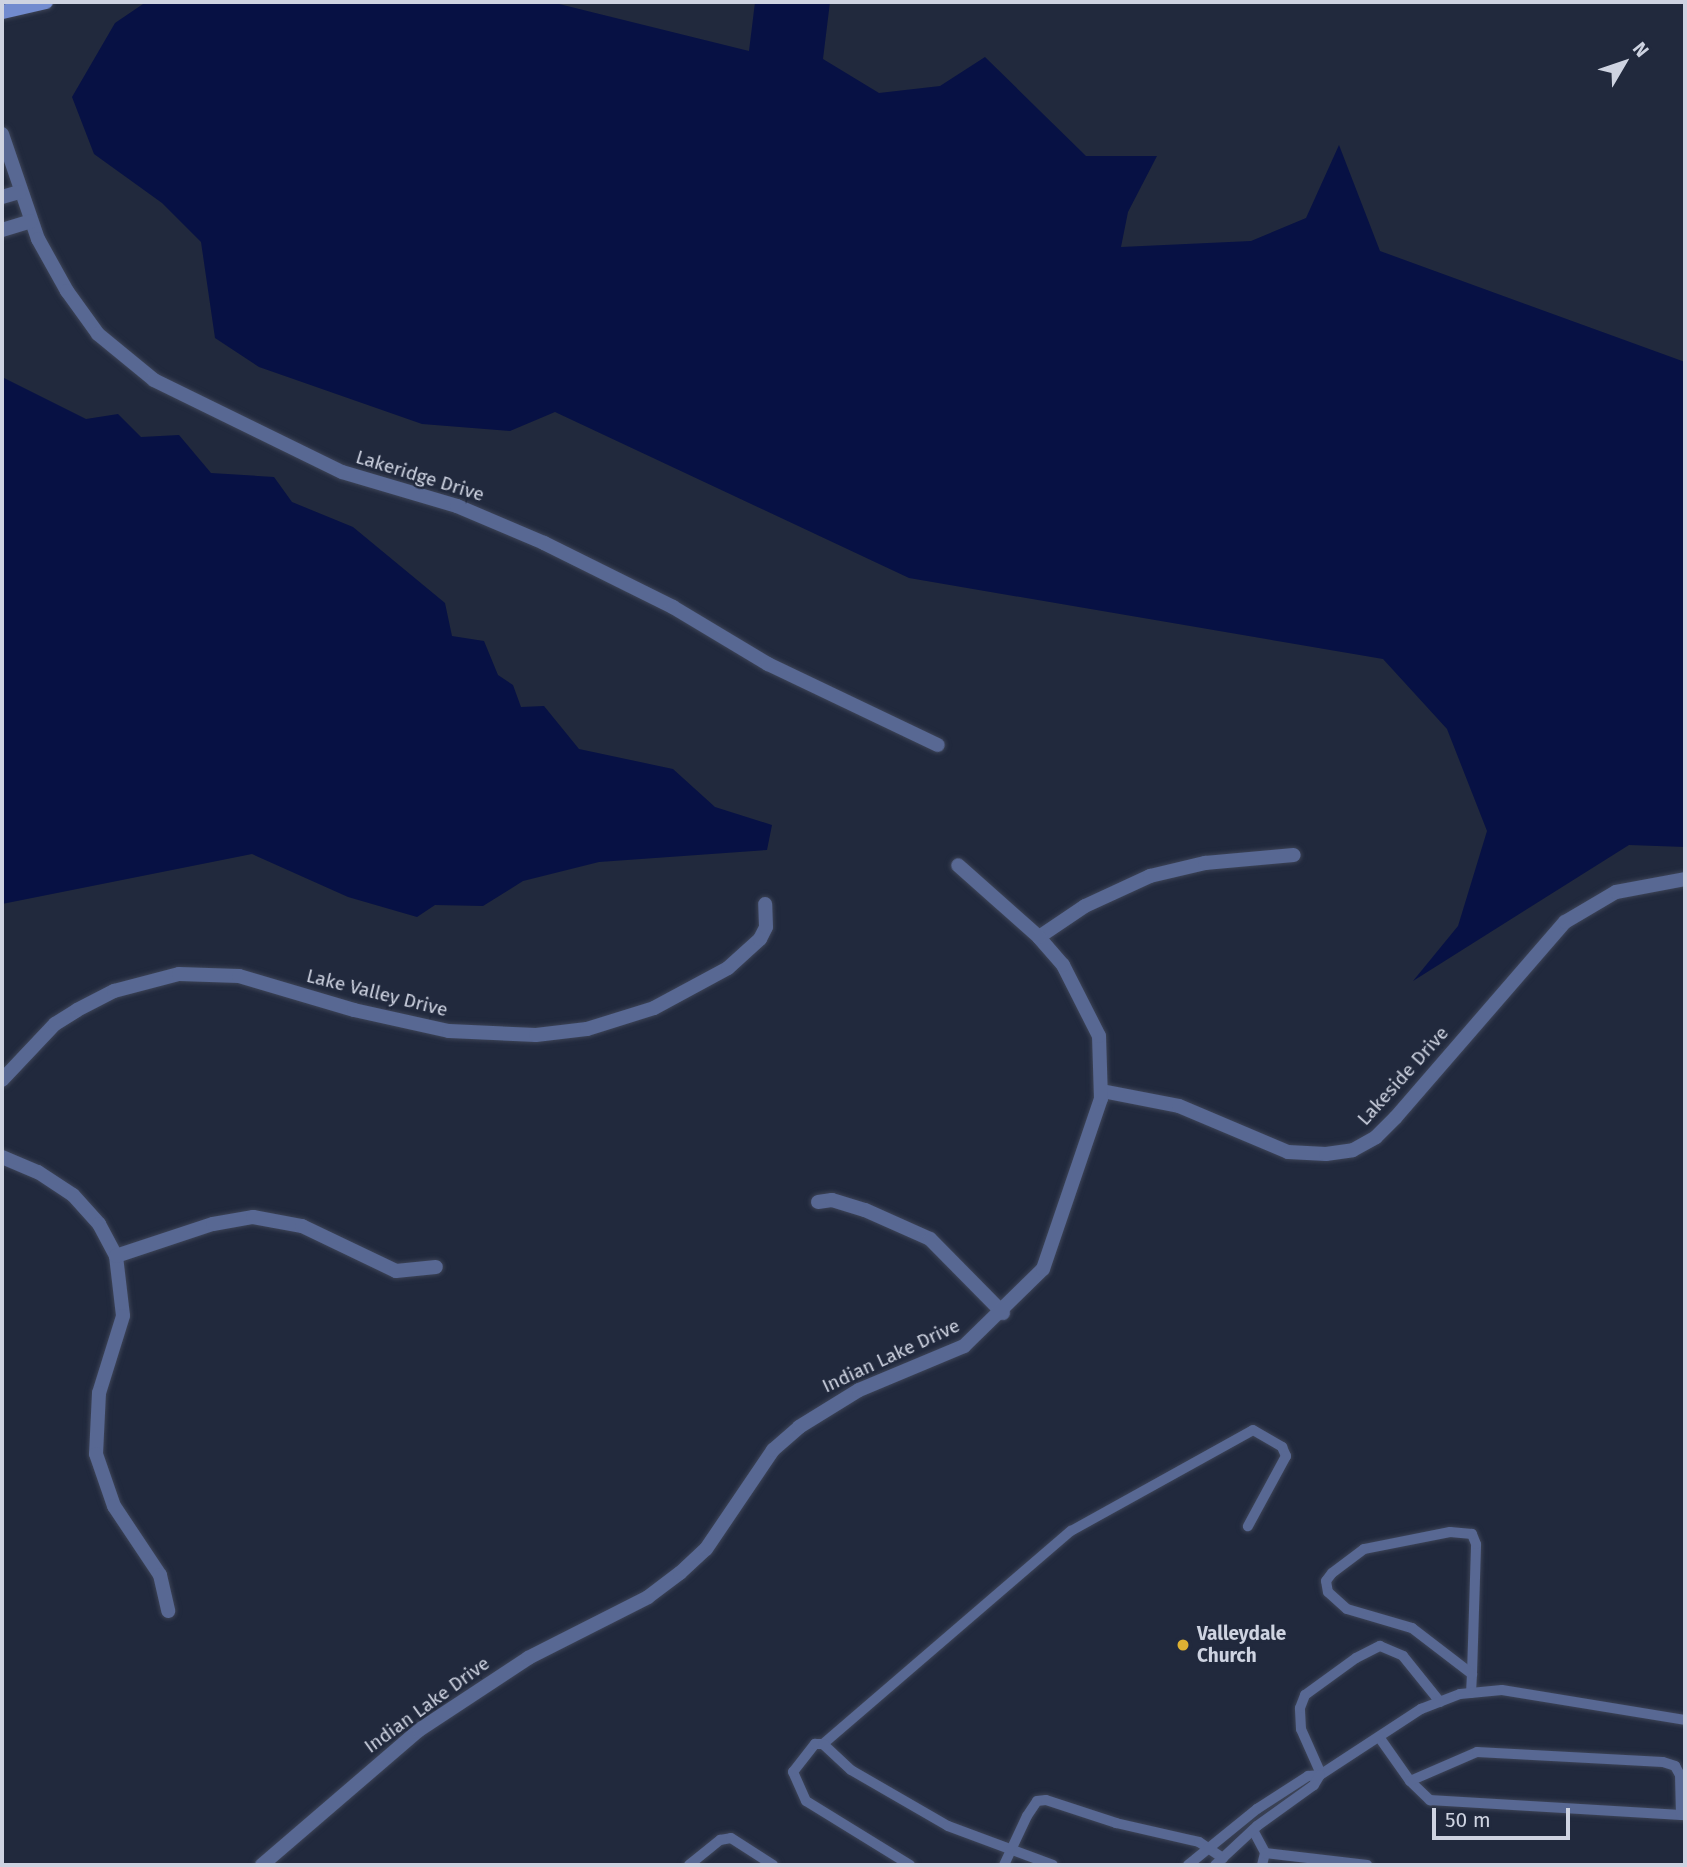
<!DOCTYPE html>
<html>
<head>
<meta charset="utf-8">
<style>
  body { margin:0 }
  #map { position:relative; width:1687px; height:1867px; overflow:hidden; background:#21293d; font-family:"Fira Sans",sans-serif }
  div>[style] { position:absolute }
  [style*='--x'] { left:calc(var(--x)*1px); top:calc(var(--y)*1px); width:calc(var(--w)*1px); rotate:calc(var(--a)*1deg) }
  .water>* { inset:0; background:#071144 }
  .roads { filter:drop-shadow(0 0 2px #3d4457) drop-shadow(0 0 2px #3d4457) }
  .lane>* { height:10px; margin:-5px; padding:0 5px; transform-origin:5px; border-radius:5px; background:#586893 }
  .street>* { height:14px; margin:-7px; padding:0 7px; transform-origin:7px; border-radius:7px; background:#586893 }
  .secondary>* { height:14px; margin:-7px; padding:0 7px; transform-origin:7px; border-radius:7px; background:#728bcf }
  .dots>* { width:19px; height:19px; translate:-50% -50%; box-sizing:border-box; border:4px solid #21293d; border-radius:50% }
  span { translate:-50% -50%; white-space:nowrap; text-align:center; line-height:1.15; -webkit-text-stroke:5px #21293d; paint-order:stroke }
  .street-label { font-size:19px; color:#ced3e1 }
  .poi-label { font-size:19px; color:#ced3e1; font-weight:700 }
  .left { translate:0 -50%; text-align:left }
  .frame { position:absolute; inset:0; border:4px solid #ced3e1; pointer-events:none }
  .north { position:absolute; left:1589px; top:28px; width:70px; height:70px; -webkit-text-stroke:5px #21293d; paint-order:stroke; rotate:51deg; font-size:19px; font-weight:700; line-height:28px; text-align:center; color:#ced3e1 }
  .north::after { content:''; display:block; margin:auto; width:24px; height:32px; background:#ced3e1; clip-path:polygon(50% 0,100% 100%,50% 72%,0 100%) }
  .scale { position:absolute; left:1432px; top:1808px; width:138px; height:32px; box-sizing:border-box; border:4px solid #ced3e1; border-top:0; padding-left:9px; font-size:21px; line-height:24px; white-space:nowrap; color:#ced3e1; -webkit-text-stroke:5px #21293d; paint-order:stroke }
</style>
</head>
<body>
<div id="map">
  <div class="water">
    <i style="clip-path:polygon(146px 2px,551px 2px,749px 51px,755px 2px,830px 2px,823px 59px,879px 93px,940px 86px,985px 57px,1086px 156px,1157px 156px,1128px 212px,1121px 247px,1251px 241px,1306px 218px,1339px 145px,1380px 251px,1685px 362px,1685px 847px,1629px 845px,1413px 981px,1458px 926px,1487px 831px,1447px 729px,1383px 659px,909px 578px,555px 412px,510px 431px,422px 424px,259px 367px,215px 338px,201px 242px,162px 203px,94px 154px,72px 97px,115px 23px)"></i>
    <i style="clip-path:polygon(2px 377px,86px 419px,118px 414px,141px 437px,179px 435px,211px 473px,274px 477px,292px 502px,353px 527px,445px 603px,452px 636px,484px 641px,498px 675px,513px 685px,521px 707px,544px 706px,579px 749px,673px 769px,715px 807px,772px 825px,767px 850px,599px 862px,523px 881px,483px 906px,435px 905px,417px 917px,348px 897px,252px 854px,2px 904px)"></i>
  </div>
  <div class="roads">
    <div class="lane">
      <i style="--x:1471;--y:1693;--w:19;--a:-87"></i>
      <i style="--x:1472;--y:1674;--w:130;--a:-88.2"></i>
      <i style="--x:1476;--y:1544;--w:11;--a:-112"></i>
      <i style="--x:1472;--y:1534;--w:22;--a:-175"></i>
      <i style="--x:1450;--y:1532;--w:88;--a:168.8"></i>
      <i style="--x:1364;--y:1549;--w:40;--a:143"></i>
      <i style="--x:1332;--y:1573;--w:10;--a:127"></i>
      <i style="--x:1326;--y:1581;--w:11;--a:80"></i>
      <i style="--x:1328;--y:1592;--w:25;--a:42"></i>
      <i style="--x:1347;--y:1609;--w:68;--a:16.3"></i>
      <i style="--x:1412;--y:1628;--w:76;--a:37.5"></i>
      <i style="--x:1379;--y:1737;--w:54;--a:54.8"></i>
      <i style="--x:1410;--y:1781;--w:28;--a:44"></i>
      <i style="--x:1430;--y:1800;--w:255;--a:3.4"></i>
      <i style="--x:823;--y:1744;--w:327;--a:-40.7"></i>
      <i style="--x:1071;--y:1531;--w:208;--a:-29"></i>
      <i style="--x:1253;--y:1430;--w:34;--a:30"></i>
      <i style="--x:1282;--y:1447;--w:10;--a:66"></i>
      <i style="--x:1286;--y:1456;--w:80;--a:118.5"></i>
      <i style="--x:1321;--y:1774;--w:49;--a:-114"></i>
      <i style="--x:1301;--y:1729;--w:21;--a:-93"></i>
      <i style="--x:1300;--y:1708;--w:14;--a:-69"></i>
      <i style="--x:1305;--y:1695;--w:63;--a:-36"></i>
      <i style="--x:1356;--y:1658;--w:27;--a:-27"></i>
      <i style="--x:1380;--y:1646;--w:25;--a:23"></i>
      <i style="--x:1403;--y:1656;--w:59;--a:51.2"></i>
      <i style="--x:1320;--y:1775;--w:121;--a:-33.2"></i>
      <i style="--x:1421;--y:1709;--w:42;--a:-21"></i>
      <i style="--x:1460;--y:1694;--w:42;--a:-5.4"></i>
      <i style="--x:1502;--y:1690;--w:185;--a:9.3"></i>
      <i style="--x:1410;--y:1781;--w:73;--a:-23.4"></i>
      <i style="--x:1477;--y:1752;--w:186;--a:3.1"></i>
      <i style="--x:1663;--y:1762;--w:13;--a:18"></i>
      <i style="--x:1675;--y:1766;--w:10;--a:61"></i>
      <i style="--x:1680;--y:1775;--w:40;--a:88.6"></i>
      <i style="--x:1253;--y:1830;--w:26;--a:62"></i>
      <i style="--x:1265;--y:1853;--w:12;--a:104"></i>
      <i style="--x:1265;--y:1853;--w:103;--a:6.7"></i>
      <i style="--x:689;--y:1865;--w:40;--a:-39"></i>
      <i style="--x:720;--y:1840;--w:11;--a:-10"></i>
      <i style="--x:731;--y:1838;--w:50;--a:32.7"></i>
      <i style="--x:910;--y:1865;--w:122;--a:-148.4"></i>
      <i style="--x:806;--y:1801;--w:32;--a:-114"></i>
      <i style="--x:793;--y:1772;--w:36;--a:-52"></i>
      <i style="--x:815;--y:1744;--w:8;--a:0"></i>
      <i style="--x:823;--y:1744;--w:38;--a:43"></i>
      <i style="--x:851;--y:1770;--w:112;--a:30"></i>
      <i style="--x:948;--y:1826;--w:112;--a:20.4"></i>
      <i style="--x:1004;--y:1865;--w:54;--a:-64.9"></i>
      <i style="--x:1027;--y:1816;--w:18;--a:-56"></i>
      <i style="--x:1037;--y:1801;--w:9;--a:-6"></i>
      <i style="--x:1046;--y:1800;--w:74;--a:18.2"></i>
      <i style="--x:1116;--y:1823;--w:85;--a:12.9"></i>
      <i style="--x:1199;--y:1842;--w:29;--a:34"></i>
      <i style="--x:1188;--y:1865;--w:89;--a:-39.1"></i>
      <i style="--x:1257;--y:1809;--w:61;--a:-32.9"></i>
      <i style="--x:1308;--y:1776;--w:12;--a:-5"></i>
      <i style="--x:1320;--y:1775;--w:12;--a:121"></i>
      <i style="--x:1314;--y:1785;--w:70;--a:144.3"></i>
      <i style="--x:1257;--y:1826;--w:57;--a:137.1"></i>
    </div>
    <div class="street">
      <i style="--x:2;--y:134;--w:111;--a:71.1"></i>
      <i style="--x:38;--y:239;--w:60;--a:60.9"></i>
      <i style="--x:67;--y:291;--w:53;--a:54.2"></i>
      <i style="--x:98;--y:334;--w:72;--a:39.4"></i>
      <i style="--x:154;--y:380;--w:209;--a:26.1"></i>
      <i style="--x:342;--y:472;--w:120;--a:16.5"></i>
      <i style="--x:457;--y:506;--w:95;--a:23"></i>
      <i style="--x:544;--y:543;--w:144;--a:26.4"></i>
      <i style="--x:673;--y:607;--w:111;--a:31"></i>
      <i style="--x:768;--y:664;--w:188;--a:25.5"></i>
      <i style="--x:2;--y:197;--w:18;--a:-16"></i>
      <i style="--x:2;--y:230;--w:30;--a:-17"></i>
      <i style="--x:1039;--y:937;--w:55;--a:-34"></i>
      <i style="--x:1085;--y:906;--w:72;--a:-24.8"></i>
      <i style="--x:1150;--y:876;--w:57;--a:-13.3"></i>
      <i style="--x:1205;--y:863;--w:89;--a:-5.1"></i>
      <i style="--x:2;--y:1080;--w:77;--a:-46.6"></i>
      <i style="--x:55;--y:1024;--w:26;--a:-32"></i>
      <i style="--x:77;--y:1010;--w:42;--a:-27.2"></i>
      <i style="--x:114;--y:991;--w:67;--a:-14.7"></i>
      <i style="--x:179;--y:974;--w:60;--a:1.9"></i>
      <i style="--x:239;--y:976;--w:120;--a:16.5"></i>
      <i style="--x:354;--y:1010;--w:97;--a:12.5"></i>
      <i style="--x:449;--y:1031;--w:87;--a:2.6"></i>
      <i style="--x:536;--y:1035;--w:51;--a:-6.7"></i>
      <i style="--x:587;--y:1029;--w:70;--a:-17.4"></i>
      <i style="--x:654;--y:1008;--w:84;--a:-28.4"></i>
      <i style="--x:728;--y:968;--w:43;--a:-42.2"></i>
      <i style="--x:760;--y:939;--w:13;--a:-63"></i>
      <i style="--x:766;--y:927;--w:23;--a:-92"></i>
      <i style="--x:1102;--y:1091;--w:78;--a:11"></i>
      <i style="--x:1179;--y:1106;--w:118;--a:22.9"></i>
      <i style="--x:1288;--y:1152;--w:38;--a:3"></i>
      <i style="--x:1326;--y:1154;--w:27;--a:-8"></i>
      <i style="--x:1353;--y:1150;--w:26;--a:-29"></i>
      <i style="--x:1376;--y:1137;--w:28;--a:-45"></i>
      <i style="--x:1396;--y:1117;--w:258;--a:-49.1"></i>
      <i style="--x:1565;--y:922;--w:59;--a:-30.5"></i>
      <i style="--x:1616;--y:892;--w:70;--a:-10.7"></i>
      <i style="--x:2;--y:1157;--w:39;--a:23"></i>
      <i style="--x:38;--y:1172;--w:42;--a:33.3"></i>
      <i style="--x:73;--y:1195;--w:39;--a:48"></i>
      <i style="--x:99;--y:1224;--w:36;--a:62"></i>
      <i style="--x:116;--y:1256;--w:60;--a:83.3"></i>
      <i style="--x:123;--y:1316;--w:81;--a:107.3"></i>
      <i style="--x:99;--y:1393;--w:61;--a:92.8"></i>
      <i style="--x:96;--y:1454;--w:55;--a:70.9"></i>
      <i style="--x:114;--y:1506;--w:83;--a:56.3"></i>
      <i style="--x:160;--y:1575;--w:37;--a:77"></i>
      <i style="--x:818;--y:1202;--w:14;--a:-8"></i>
      <i style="--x:832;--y:1200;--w:34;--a:17"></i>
      <i style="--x:865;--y:1210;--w:71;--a:24"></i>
      <i style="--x:930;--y:1239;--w:104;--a:45.4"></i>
      <i style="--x:116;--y:1256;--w:102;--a:-18.3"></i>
      <i style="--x:213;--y:1224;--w:41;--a:-9.9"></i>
      <i style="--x:253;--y:1217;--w:50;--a:10.4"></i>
      <i style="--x:302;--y:1226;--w:104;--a:25.6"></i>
      <i style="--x:396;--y:1271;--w:40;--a:-5.7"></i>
      <i style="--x:262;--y:1865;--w:207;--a:-40.7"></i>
      <i style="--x:419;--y:1730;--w:131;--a:-33.4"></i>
      <i style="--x:528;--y:1658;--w:135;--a:-26.9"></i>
      <i style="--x:648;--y:1597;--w:40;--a:-37"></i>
      <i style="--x:680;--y:1573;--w:35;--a:-43"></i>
      <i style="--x:706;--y:1549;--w:120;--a:-55.9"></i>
      <i style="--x:773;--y:1450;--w:35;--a:-41"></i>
      <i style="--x:799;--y:1427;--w:70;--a:-31.7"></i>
      <i style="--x:859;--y:1390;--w:114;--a:-22.7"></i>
      <i style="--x:964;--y:1346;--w:110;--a:-44.3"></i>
      <i style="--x:1043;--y:1269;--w:180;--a:-71.2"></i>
      <i style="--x:1101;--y:1099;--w:63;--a:-91.8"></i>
      <i style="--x:1099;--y:1036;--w:80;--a:-116.9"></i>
      <i style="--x:1063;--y:965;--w:37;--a:-131"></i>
      <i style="--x:1039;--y:937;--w:108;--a:-138.4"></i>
    </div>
    <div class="secondary">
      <i style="--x:2;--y:12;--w:45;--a:-12.8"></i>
    </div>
  </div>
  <div class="dots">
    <i style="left:1183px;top:1645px;background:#deb133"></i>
  </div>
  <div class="street-label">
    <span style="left:420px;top:476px;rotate:17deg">Lakeridge Drive</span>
    <span style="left:377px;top:993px;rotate:14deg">Lake Valley Drive</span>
    <span style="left:1403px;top:1076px;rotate:-48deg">Lakeside Drive</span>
    <span style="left:891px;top:1356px;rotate:-25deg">Indian Lake Drive</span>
    <span style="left:427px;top:1705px;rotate:-36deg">Indian Lake Drive</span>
  </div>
  <div class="poi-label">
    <span class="left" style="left:1197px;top:1645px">Valleydale<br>Church</span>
  </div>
  <div class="frame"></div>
  <div class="north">N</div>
  <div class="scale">50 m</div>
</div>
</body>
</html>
